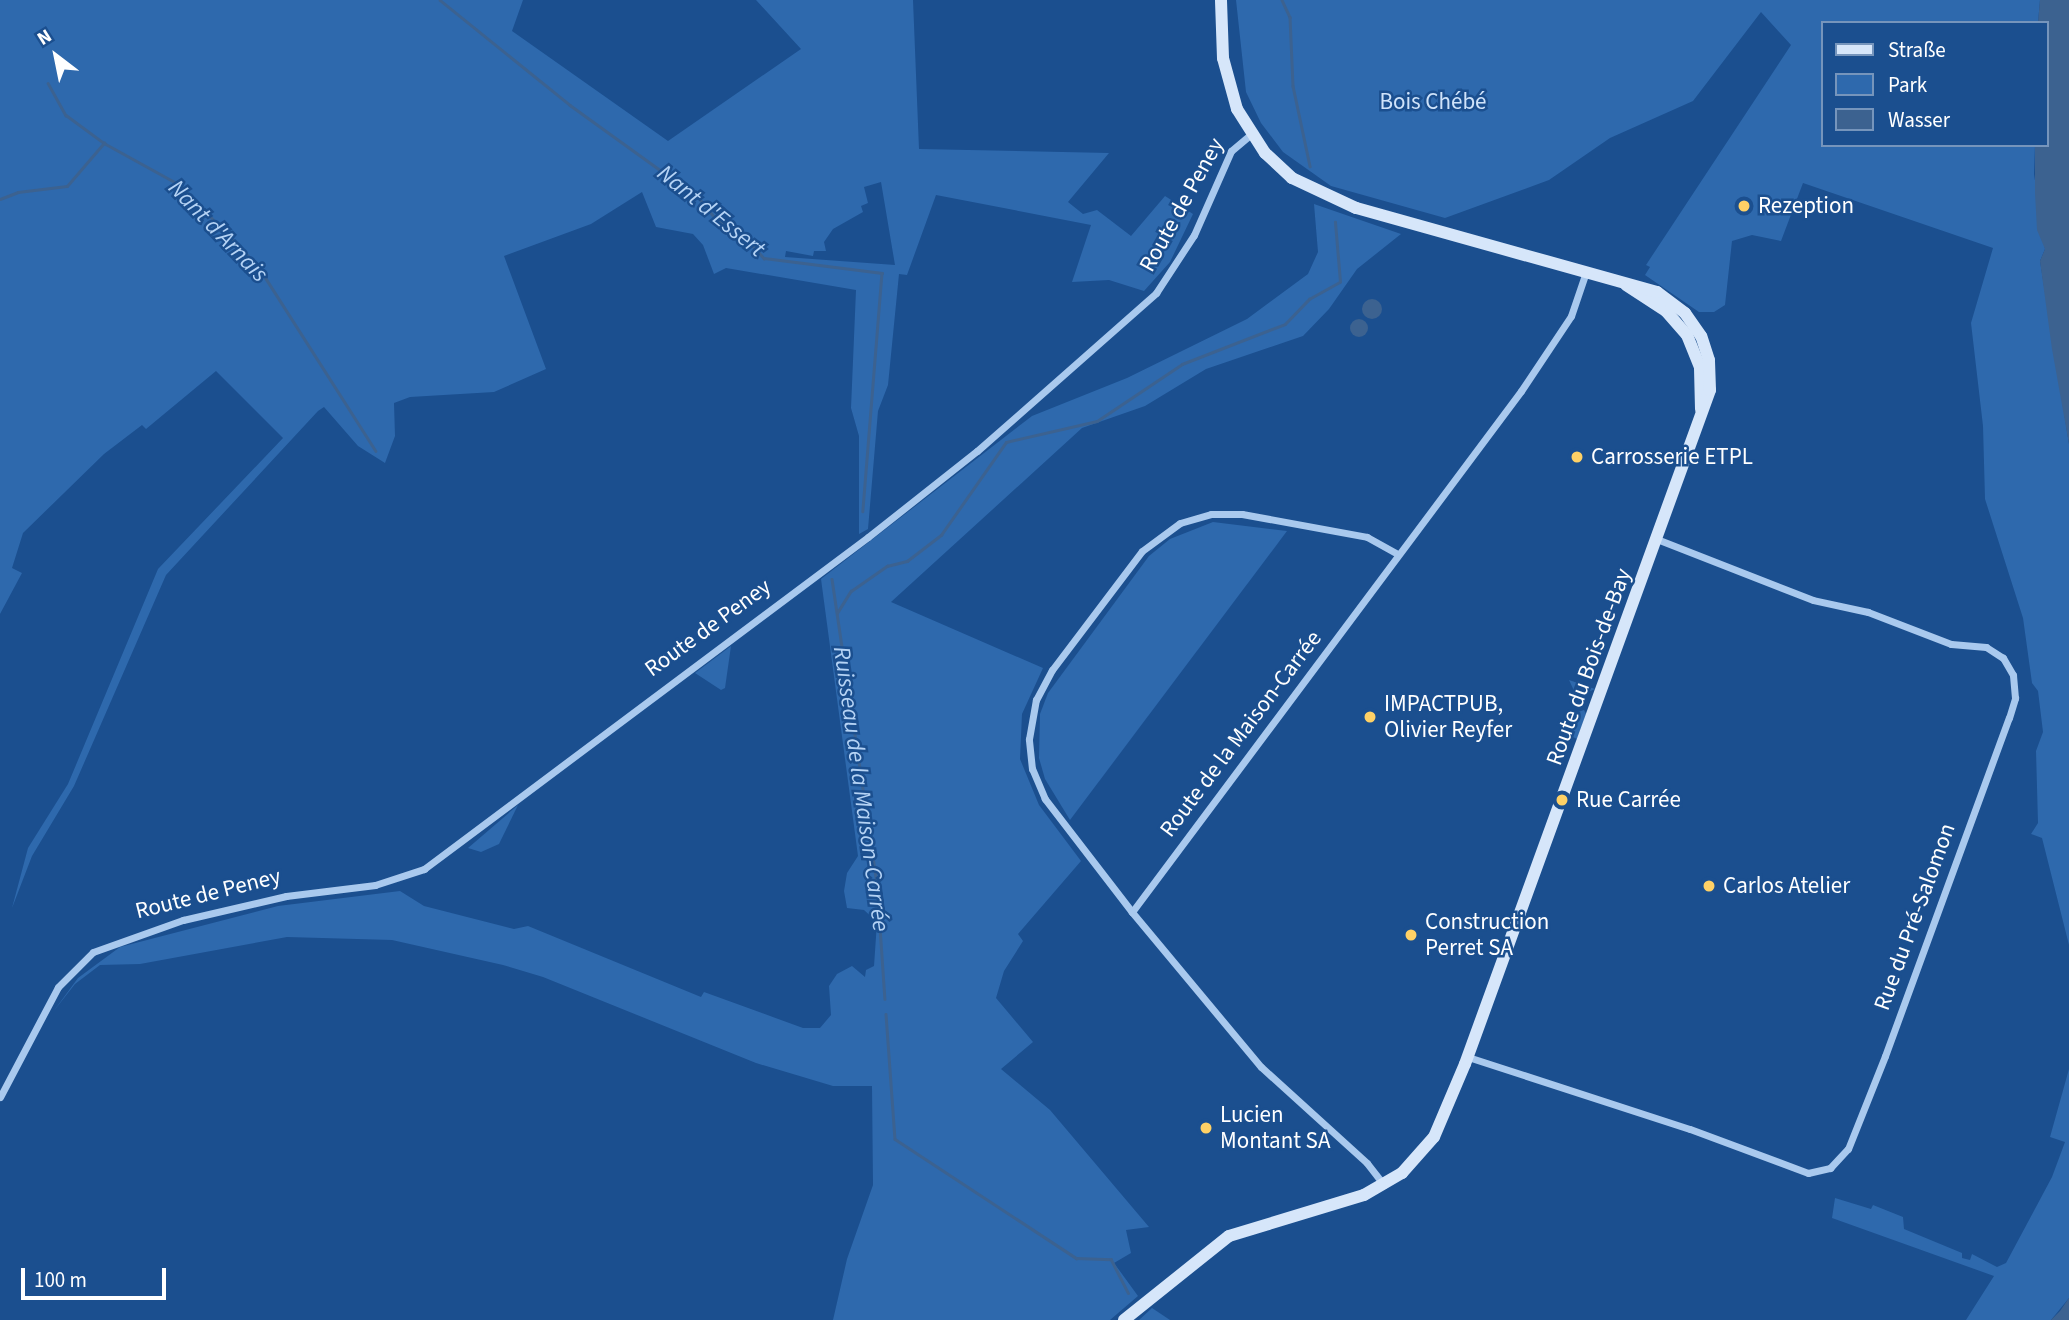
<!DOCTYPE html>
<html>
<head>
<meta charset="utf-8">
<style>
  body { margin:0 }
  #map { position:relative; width:2069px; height:1320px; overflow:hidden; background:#1b4f8f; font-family:"Source Sans 3",sans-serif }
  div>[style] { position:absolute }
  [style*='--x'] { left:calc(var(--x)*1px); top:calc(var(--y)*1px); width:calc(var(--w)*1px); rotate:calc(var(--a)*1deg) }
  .green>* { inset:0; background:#2e69ad }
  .water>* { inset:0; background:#3c6290 }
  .round { border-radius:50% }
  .stream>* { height:2.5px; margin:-1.25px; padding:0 1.25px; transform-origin:1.25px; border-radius:1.25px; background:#3c6290 }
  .street>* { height:7px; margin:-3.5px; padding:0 3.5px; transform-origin:3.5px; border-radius:3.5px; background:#a9c9ee }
  .secondary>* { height:12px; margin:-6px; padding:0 6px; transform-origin:6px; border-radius:6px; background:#d6e6fa }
  .dots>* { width:19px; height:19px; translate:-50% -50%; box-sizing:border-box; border:4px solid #1b4f8f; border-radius:50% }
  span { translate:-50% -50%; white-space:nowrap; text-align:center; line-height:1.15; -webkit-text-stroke:5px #1b4f8f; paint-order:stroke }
  .park-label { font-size:23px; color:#cfe3fa }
  .street-label { font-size:23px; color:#fff }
  .poi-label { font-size:23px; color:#fff }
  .left { translate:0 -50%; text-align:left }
  .water-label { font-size:24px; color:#b5d3f5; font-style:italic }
  .legend { position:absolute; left:1821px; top:21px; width:228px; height:126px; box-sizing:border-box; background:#1b4f8f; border:2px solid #7695bc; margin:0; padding:9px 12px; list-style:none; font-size:21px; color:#fff }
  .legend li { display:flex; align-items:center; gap:14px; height:35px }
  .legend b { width:35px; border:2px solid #7695bc }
  .north { position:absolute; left:21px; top:21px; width:70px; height:70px; -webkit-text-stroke:5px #1b4f8f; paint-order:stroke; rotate:328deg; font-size:19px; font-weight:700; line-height:28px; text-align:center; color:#fff }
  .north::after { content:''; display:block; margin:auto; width:24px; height:32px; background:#fff; clip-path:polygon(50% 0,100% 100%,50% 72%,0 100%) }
  .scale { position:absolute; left:21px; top:1268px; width:145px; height:32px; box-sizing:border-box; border:4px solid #fff; border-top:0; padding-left:9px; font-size:21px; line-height:24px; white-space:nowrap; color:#fff; -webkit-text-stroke:5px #1b4f8f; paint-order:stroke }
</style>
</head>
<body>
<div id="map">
  <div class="green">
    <i style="clip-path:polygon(evenodd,0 0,523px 0,512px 31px,668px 141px,801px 49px,756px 0,913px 0,919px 149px,1109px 153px,1068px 202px,1083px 214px,1097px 210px,1131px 236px,1165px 196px,1193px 214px,1170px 262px,1144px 291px,1109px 280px,1072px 282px,1091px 225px,936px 195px,907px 275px,899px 274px,888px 385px,878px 411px,868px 529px,859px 534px,859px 436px,851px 408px,856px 290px,726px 268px,714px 274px,703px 245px,693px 234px,656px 227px,642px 192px,591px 224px,504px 256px,546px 369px,494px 392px,410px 397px,394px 403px,395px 436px,385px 463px,358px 446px,324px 407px,318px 411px,166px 575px,74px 786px,32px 856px,12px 908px,28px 848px,68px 784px,158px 569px,283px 438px,216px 371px,146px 429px,142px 425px,104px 454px,23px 533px,12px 568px,22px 573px,0 614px,0 0,881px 182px,895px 265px,785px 257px,786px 251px,813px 256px,814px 251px,826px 251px,824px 242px,833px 229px,863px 212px,861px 206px,868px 203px,864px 187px,881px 182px)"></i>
    <i style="clip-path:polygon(1236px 0,2040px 0,2038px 23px,1822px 23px,1822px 145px,2035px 145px,2034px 174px,2045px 249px,2040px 261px,2069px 444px,2069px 945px,2042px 838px,2031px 834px,2038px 823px,2036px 751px,2043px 732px,2038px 691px,2032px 683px,2023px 618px,1985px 499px,1983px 426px,1971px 323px,1993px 248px,1803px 183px,1781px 241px,1752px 235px,1732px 241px,1725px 305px,1714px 312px,1699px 312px,1645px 275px,1650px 267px,1646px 265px,1791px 45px,1761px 12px,1693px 101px,1610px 138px,1549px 180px,1445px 218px,1331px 186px,1283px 152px,1261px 123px,1246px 92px)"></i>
    <i style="clip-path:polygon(1314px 204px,1401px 234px,1357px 269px,1329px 309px,1303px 336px,1206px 369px,1145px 406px,1082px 428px,891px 602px,1043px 668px,1022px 714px,1020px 759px,1039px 805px,1081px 861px,1018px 934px,1023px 941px,1004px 971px,996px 998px,1033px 1042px,1001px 1069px,1050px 1110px,1149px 1227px,1126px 1230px,1131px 1253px,1114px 1263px,1138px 1296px,1110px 1320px,833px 1320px,847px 1259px,873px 1185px,872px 1086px,833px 1086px,756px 1063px,543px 977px,503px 965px,392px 940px,287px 937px,140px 964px,100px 965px,75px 984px,53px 1012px,78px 978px,120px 947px,278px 906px,400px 891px,424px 906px,514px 929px,528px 926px,701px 997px,704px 992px,803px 1028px,820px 1028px,831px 1015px,829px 986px,837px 974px,852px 966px,865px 977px,866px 970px,874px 966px,877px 922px,864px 910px,847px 908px,844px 891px,847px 873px,858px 856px,821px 579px,1032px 416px,1127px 378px,1247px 319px,1308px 274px,1318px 252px)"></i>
    <i style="clip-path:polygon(1213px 522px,1287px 531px,1070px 820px,1045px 779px,1039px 758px,1040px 714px,1048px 693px,1149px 556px,1170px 539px)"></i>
    <i style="clip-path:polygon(731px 646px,725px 688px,721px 690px,695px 673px)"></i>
    <i style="clip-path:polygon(1569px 680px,1595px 689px,1577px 697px)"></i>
    <i style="clip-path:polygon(1584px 710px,1586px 714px,1577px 739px,1569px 735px,1578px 712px)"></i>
    <i style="clip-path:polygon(518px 805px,499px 844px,481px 852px,468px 848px)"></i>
    <i style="clip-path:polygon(2069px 1069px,2069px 1298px,2051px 1320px,1966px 1320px,1994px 1276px,1832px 1218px,1835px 1198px,1871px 1209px,1873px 1205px,1903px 1217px,1904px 1229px,1962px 1253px,1962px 1258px,1970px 1260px,1972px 1254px,1997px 1267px,2006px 1263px,2052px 1177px,2065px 1142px,2050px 1137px)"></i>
    <i style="clip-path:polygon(1152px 1308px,1170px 1320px,1139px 1320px)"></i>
  </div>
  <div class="water">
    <i style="clip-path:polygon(2040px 0,2069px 0,2069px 444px,2052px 349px,2040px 261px,2045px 249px,2037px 230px,2035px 193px,2035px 145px,2046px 145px,2046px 23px,2038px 23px)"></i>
    <i class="round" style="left:1362px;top:299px;width:20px;height:20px"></i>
    <i class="round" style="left:1350px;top:319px;width:18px;height:18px"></i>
    <i style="clip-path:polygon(2069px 1298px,2069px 1320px,2051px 1320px,2060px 1311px)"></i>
  </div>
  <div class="stream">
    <i style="--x:440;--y:0;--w:167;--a:38.9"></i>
    <i style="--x:570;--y:105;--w:159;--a:35.8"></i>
    <i style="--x:699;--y:198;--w:28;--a:51"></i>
    <i style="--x:717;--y:220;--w:38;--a:33"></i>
    <i style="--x:749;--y:241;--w:23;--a:49"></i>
    <i style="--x:764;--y:258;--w:119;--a:7.2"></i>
    <i style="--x:882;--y:273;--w:239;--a:94.6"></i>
    <i style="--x:1282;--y:0;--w:19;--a:65"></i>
    <i style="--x:1290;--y:17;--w:69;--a:87.5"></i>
    <i style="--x:1293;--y:86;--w:82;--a:78"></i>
    <i style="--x:48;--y:83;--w:37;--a:61"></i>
    <i style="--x:66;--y:115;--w:47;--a:36.4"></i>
    <i style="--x:104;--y:143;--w:87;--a:28.9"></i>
    <i style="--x:180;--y:185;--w:112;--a:46.1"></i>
    <i style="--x:258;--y:266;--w:219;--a:57.5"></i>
    <i style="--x:0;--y:199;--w:19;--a:-21"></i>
    <i style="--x:18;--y:192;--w:49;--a:-7"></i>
    <i style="--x:67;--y:186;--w:57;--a:-49.3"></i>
    <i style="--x:832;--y:579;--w:307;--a:81.6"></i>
    <i style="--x:877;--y:883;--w:116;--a:86.1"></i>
    <i style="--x:837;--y:613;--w:26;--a:-58"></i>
    <i style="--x:851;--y:591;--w:44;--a:-34.8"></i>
    <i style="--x:887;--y:566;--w:21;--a:-14"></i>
    <i style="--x:907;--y:561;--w:43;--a:-37.4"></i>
    <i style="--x:941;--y:535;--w:113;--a:-55"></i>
    <i style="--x:1006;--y:442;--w:93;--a:-13"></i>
    <i style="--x:1097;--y:421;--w:102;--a:-33.8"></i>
    <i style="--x:1182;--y:364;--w:110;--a:-21.2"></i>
    <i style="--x:1285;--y:324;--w:35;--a:-46"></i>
    <i style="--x:1309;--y:299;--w:35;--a:-29"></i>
    <i style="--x:1340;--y:282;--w:60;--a:-94.8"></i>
    <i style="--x:886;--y:1014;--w:125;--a:85.9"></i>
    <i style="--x:895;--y:1139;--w:217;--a:33.3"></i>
    <i style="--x:1076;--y:1258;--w:35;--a:2"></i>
    <i style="--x:1111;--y:1259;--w:38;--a:63"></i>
  </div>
  <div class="street">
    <i style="--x:1132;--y:912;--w:650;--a:-53.25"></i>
    <i style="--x:1521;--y:391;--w:90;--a:-56.3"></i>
    <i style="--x:1571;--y:316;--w:46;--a:-71.2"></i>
    <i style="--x:1468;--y:1057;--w:233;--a:18"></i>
    <i style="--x:1690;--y:1129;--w:126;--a:20.4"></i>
    <i style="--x:1808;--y:1173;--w:23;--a:-13"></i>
    <i style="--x:1830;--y:1168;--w:26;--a:-47"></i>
    <i style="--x:1848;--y:1149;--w:100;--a:-68.3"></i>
    <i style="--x:1885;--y:1056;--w:360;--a:-69.9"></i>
    <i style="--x:2009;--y:718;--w:21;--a:-73"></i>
    <i style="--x:2015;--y:698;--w:23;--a:-95"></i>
    <i style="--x:2013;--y:675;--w:20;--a:-120"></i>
    <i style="--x:2003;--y:658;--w:20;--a:-147"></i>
    <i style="--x:1986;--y:647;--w:35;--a:-175"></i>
    <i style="--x:1951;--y:644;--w:89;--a:-158.9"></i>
    <i style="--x:1868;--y:612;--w:56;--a:-167.7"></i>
    <i style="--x:1813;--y:600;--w:165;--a:-158.7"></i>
    <i style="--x:0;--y:1097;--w:124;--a:-62.2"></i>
    <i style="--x:58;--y:987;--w:49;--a:-45"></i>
    <i style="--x:93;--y:952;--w:96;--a:-19.6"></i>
    <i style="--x:183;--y:920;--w:106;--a:-13.1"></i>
    <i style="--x:286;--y:896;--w:90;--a:-7"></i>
    <i style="--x:375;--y:885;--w:52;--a:-18.1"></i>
    <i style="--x:424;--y:869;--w:554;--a:-36.79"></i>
    <i style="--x:868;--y:537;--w:139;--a:-38.3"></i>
    <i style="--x:977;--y:451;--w:239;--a:-41.4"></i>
    <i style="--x:1156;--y:293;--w:69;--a:-56.8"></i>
    <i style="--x:1194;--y:235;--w:92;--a:-66.2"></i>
    <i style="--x:1231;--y:151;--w:26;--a:-40"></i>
    <i style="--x:1384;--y:1185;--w:28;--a:-128"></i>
    <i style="--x:1367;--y:1163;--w:143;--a:-137.8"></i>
    <i style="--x:1261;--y:1067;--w:202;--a:-129.8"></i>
    <i style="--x:1132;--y:912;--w:143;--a:-127.6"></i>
    <i style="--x:1045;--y:799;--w:33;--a:-113"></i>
    <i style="--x:1032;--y:769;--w:30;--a:-96"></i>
    <i style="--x:1029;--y:739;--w:40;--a:-80"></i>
    <i style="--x:1036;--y:700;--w:34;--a:-62"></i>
    <i style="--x:1052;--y:670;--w:149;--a:-52.9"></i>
    <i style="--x:1142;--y:551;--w:47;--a:-36.4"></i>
    <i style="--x:1180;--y:523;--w:32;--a:-16"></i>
    <i style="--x:1211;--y:514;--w:31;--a:0"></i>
    <i style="--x:1242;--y:514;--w:127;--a:10.4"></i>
    <i style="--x:1367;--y:537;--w:35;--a:29"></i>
  </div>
  <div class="secondary">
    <i style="--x:1626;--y:285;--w:48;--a:33"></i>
    <i style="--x:1666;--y:311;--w:32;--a:49"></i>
    <i style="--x:1687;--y:335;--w:35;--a:68"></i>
    <i style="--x:1700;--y:368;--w:41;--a:88.6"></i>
    <i style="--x:1124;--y:1320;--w:134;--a:-38.7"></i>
    <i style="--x:1229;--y:1236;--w:141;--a:-16.9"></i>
    <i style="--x:1364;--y:1195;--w:44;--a:-30.1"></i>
    <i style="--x:1402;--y:1173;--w:48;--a:-48.4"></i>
    <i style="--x:1434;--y:1137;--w:79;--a:-67"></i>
    <i style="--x:1465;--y:1064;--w:717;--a:-70.02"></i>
    <i style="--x:1710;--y:390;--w:30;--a:-92"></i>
    <i style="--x:1709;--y:360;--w:25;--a:-108"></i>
    <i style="--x:1701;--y:336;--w:28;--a:-125"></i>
    <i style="--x:1685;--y:313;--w:35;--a:-143"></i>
    <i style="--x:1657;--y:292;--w:313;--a:-164.4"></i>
    <i style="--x:1356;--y:208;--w:71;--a:-154.9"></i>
    <i style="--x:1292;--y:178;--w:37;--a:-137"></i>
    <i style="--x:1265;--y:153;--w:52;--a:-122.5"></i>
    <i style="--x:1237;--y:109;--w:53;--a:-105.4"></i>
    <i style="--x:1223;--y:58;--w:58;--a:-92"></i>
  </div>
  <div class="dots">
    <i style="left:1744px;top:206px;background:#ffd166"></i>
    <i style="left:1577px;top:457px;background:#ffd166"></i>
    <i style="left:1370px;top:717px;background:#ffd166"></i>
    <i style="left:1562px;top:800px;background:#ffd166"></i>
    <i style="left:1709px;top:886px;background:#ffd166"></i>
    <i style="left:1411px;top:935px;background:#ffd166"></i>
    <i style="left:1206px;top:1128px;background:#ffd166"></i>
  </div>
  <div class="park-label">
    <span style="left:1433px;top:102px">Bois Chébé</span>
  </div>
  <div class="street-label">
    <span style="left:1182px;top:205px;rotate:-61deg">Route de Peney</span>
    <span style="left:708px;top:628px;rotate:-36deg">Route de Peney</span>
    <span style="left:1589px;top:667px;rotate:-70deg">Route du Bois-de-Bay</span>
    <span style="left:1241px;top:734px;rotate:-53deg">Route de la Maison-Carrée</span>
    <span style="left:208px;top:894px;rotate:-14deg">Route de Peney</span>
    <span style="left:1915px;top:917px;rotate:-70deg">Rue du Pré-Salomon</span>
  </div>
  <div class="poi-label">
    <span class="left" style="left:1758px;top:206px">Rezeption</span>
    <span class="left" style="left:1591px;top:457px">Carrosserie ETPL</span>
    <span class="left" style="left:1384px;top:717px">IMPACTPUB,<br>Olivier Reyfer</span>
    <span class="left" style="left:1576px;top:800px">Rue Carrée</span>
    <span class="left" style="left:1723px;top:886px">Carlos Atelier</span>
    <span class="left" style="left:1425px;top:935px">Construction<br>Perret SA</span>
    <span class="left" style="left:1220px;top:1128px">Lucien<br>Montant SA</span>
  </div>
  <div class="water-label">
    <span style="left:711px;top:211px;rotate:39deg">Nant d'Essert</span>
    <span style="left:218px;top:231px;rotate:46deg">Nant d'Arnais</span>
    <span style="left:861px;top:789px;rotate:82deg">Ruisseau de la Maison-Carrée</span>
  </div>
  <ul class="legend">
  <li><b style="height:9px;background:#d6e6fa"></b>Straße</li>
  <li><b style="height:19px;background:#2e69ad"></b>Park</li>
  <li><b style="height:19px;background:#3c6290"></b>Wasser</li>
  </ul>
  <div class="north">N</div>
  <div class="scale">100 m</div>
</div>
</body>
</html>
